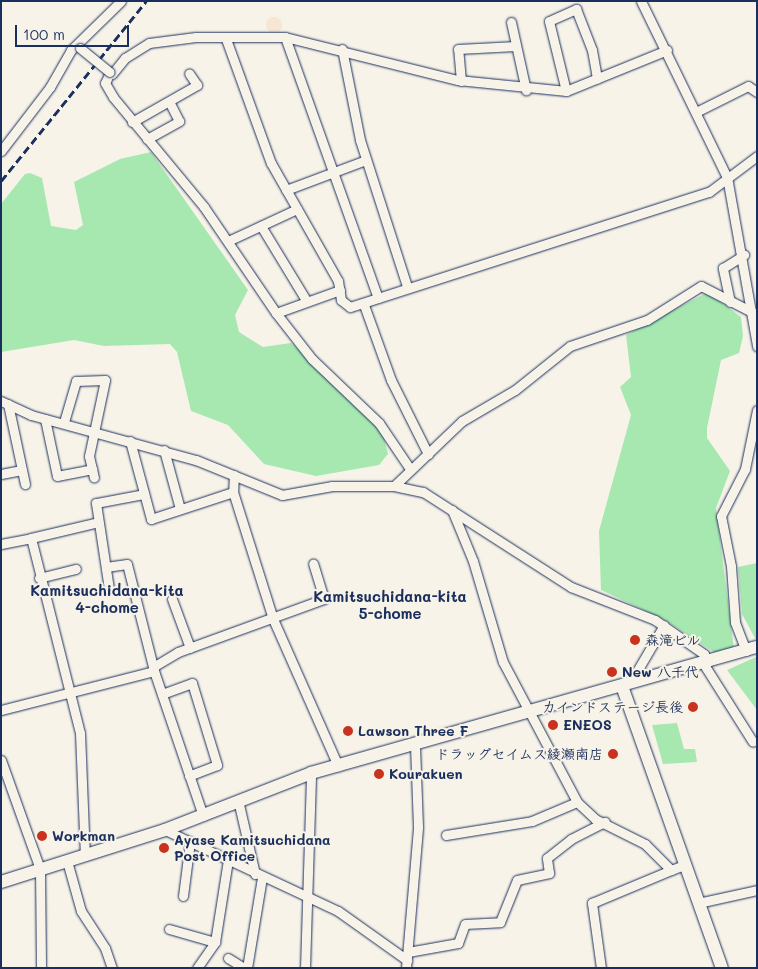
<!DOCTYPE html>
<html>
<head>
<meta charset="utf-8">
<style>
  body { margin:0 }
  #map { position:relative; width:758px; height:969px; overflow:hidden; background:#f7f3e8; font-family:Mali,"Klee One",sans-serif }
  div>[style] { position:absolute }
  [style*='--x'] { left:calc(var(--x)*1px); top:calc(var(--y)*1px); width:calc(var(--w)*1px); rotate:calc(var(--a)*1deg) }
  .built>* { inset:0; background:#f6e6d3 }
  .round { border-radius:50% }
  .green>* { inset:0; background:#a7e8b0 }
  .roads { filter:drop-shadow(0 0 1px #1b2f5e) drop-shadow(0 0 1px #1b2f5e) }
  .street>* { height:9px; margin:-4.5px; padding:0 4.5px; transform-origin:4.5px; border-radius:4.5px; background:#f7f3e8 }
  .secondary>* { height:12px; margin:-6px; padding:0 6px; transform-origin:6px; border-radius:6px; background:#f7f3e8 }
  .rail>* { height:2.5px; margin-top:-1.25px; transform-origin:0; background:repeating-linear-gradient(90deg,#1b2f5e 0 8px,transparent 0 12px) }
  .bridges { filter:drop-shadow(0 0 1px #1b2f5e) drop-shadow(0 0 1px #1b2f5e) }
  .street-bridge>* { height:9px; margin:-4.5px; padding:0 4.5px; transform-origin:4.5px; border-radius:4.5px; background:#f7f3e8 }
  .dots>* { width:14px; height:14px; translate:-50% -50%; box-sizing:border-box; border:2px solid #f7f3e8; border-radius:50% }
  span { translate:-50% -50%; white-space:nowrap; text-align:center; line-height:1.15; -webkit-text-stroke:4px #f7f3e8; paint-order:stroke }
  .poi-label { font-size:14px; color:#1b2f5e; font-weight:700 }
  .left { translate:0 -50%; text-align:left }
  .right { translate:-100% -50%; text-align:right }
  .neighbourhood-label { font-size:15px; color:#1b2f5e; font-weight:700 }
  .frame { position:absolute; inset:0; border:2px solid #1b2f5e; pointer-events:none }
  .scale { position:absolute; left:15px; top:25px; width:114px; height:22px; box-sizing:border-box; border:2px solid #1b2f5e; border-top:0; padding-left:6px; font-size:15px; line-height:18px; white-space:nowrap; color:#1b2f5e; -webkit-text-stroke:4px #f7f3e8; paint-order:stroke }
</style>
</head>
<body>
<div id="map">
  <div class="built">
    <i class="round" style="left:266px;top:17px;width:16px;height:16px"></i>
  </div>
  <div class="green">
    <i style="clip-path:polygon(151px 152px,248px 290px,235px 315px,239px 332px,263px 347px,291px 343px,310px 359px,383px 434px,388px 454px,379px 465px,316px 476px,264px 464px,228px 425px,191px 411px,177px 352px,170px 344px,104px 346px,74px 340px,1px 352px,1px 204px,25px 174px,30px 173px,42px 178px,51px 226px,76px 230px,83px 225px,74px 182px,120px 159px)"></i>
    <i style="clip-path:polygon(708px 292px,741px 317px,743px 336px,739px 353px,721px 360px,707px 428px,707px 438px,730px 471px,716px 508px,734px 649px,718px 655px,665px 620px,601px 590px,599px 531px,631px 415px,620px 387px,631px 377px,626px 335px)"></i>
    <i style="clip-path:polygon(757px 563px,757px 640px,756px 640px,742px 614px,738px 567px)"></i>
    <i style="clip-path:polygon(756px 657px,757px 659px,757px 710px,727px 670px)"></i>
    <i style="clip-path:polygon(677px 723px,684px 749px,695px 749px,697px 762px,663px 764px,652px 725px)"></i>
  </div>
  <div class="roads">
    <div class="street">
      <i style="--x:641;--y:1;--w:196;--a:64"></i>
      <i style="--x:727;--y:177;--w:172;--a:79.9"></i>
      <i style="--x:511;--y:22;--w:70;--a:77.6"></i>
      <i style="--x:285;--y:37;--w:277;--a:70.4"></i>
      <i style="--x:226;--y:39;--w:132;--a:70.1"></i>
      <i style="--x:271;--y:163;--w:136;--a:60.4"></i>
      <i style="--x:338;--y:281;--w:19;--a:81"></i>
      <i style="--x:341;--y:300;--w:11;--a:38"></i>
      <i style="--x:350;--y:307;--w:377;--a:-17.8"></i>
      <i style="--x:709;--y:192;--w:60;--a:-36.9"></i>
      <i style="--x:342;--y:49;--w:93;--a:78.8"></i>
      <i style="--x:360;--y:140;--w:153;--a:72.2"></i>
      <i style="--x:110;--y:72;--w:12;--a:114"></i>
      <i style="--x:105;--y:83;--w:16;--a:60"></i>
      <i style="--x:113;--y:97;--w:143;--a:50.4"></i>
      <i style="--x:204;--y:207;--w:128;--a:55.8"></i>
      <i style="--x:276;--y:313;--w:58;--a:52"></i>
      <i style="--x:312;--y:359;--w:93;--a:43.7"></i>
      <i style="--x:379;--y:423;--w:55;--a:56"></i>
      <i style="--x:112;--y:74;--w:21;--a:-51"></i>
      <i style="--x:125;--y:58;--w:28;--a:-32"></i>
      <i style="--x:149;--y:43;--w:47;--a:-7.3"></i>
      <i style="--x:196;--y:37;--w:89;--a:0"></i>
      <i style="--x:285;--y:37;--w:178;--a:14"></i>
      <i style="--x:458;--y:80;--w:109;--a:5.8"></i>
      <i style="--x:566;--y:91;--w:109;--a:-22.1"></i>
      <i style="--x:461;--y:81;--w:32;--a:-95"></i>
      <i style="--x:458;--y:49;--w:58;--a:-3"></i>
      <i style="--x:566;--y:91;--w:72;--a:-103.7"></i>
      <i style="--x:549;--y:21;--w:30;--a:-24"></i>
      <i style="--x:576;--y:9;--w:44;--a:68.7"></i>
      <i style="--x:592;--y:50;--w:29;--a:80"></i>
      <i style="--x:698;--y:111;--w:56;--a:-26.6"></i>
      <i style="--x:748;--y:86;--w:11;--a:34"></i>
      <i style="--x:132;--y:122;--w:75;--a:-29.6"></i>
      <i style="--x:197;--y:85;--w:14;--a:-124"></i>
      <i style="--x:147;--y:139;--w:37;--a:-29"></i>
      <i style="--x:179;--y:121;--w:22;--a:-117"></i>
      <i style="--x:1;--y:151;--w:81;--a:-52.6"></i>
      <i style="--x:50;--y:87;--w:43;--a:-60.4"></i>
      <i style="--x:71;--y:50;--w:70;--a:-44.4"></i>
      <i style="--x:286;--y:190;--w:85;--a:-20.6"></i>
      <i style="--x:261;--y:226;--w:87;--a:58.7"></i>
      <i style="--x:228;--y:241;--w:76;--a:-24.9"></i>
      <i style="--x:730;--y:302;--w:35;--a:-102"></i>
      <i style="--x:723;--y:268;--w:25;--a:-32"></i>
      <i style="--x:364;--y:305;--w:80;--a:70.2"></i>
      <i style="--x:391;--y:380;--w:83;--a:63.4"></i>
      <i style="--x:276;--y:313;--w:68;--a:-19.8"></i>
      <i style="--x:1;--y:401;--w:33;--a:25"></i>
      <i style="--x:31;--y:415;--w:171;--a:15.3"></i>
      <i style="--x:196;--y:460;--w:93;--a:22.1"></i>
      <i style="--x:282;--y:495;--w:51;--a:-10.2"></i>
      <i style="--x:332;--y:486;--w:62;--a:0"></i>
      <i style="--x:394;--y:486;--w:30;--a:12"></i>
      <i style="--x:423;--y:492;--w:176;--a:32.7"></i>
      <i style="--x:571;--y:587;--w:90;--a:21.4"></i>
      <i style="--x:655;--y:620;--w:60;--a:34.8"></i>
      <i style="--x:704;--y:654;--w:9;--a:63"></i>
      <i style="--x:8;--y:404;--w:82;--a:78"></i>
      <i style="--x:45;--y:419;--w:58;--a:78.1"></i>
      <i style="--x:57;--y:476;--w:36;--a:-11"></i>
      <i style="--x:64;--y:422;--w:43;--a:-73.7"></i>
      <i style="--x:76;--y:381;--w:29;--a:-2"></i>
      <i style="--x:105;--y:380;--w:78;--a:101.9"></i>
      <i style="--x:89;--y:456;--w:22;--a:77"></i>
      <i style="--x:130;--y:441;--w:81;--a:74.9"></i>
      <i style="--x:151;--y:519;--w:86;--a:-18.2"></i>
      <i style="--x:164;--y:450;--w:61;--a:74.8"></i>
      <i style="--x:1;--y:474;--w:21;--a:-11"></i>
      <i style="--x:234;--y:475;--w:17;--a:93"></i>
      <i style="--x:233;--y:492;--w:133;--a:72.5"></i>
      <i style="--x:273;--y:619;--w:161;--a:66.1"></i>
      <i style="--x:394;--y:486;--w:94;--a:-43.7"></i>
      <i style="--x:462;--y:421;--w:61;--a:-30.3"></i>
      <i style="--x:515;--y:390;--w:70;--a:-38.7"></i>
      <i style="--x:570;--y:346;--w:81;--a:-18.7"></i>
      <i style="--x:647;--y:320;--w:64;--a:-32.2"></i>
      <i style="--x:701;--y:286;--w:57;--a:27"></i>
      <i style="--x:452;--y:510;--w:55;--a:67.6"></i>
      <i style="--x:473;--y:561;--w:105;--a:73.5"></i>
      <i style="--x:503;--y:662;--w:158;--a:62.1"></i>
      <i style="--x:577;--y:802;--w:25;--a:43"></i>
      <i style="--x:595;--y:819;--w:56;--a:26.6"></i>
      <i style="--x:645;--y:844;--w:37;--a:45"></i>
      <i style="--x:671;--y:870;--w:14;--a:-21"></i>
      <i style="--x:31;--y:538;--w:69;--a:-13.4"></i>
      <i style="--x:1;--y:544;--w:31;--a:-11"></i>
      <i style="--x:31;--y:538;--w:201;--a:75.9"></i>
      <i style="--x:80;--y:733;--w:122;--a:87.7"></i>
      <i style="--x:106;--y:567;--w:21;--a:-8"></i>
      <i style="--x:127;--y:564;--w:110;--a:75.8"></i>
      <i style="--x:154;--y:671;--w:153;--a:71.3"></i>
      <i style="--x:39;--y:578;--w:38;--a:-14"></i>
      <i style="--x:109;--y:589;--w:87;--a:-98.6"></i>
      <i style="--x:96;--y:503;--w:49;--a:-10.6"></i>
      <i style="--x:172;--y:599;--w:52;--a:69.8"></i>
      <i style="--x:746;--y:651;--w:31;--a:-111"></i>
      <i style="--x:735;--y:622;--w:56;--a:-94.1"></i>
      <i style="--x:731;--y:566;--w:51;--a:-101.3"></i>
      <i style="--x:721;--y:516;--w:53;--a:-62.9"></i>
      <i style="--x:745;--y:469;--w:60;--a:-78.5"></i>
      <i style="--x:703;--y:663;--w:93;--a:57.7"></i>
      <i style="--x:153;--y:667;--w:29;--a:-31"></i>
      <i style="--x:178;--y:652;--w:155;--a:-20"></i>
      <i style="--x:324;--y:599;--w:37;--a:-107"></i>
      <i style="--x:630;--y:683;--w:67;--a:-59.6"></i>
      <i style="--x:162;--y:694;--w:32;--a:-20"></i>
      <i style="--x:192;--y:683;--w:86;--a:73"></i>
      <i style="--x:217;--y:765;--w:30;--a:159"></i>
      <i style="--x:1;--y:710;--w:158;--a:-14.3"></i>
      <i style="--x:1;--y:760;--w:116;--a:70.3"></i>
      <i style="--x:40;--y:869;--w:99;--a:89.4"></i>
      <i style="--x:238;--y:800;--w:76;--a:77.1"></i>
      <i style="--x:165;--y:830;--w:191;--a:25.1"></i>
      <i style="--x:338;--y:911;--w:85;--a:35.4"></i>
      <i style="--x:446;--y:835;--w:87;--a:-9.2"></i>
      <i style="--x:532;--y:821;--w:49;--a:-22.9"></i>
      <i style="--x:67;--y:861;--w:52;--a:74.4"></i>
      <i style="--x:81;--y:911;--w:44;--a:57"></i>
      <i style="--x:105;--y:948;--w:21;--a:71"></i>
      <i style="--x:183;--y:896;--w:55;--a:-82.7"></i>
      <i style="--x:698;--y:903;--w:60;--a:-12.4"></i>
      <i style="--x:169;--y:929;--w:48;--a:15.8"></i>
      <i style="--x:408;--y:952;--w:51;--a:-10.2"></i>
      <i style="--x:458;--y:943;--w:20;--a:-70"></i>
      <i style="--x:465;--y:924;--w:35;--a:-3"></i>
      <i style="--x:500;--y:922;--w:45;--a:-68"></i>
      <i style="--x:517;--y:880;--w:33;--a:-12"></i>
      <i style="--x:549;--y:873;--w:15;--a:-98"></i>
      <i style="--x:547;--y:858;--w:31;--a:-38"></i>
      <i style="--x:571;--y:839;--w:38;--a:-27"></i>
      <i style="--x:228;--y:958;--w:19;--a:32"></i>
      <i style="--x:197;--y:968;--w:32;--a:-55"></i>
      <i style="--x:215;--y:942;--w:83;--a:-81"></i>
      <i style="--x:247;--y:968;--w:92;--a:-80.6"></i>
      <i style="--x:305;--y:968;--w:195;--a:-88.2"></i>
      <i style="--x:406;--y:968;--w:142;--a:-85.1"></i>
      <i style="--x:418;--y:827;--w:83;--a:-92.1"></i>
      <i style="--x:601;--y:968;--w:66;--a:-97.9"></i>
      <i style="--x:592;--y:903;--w:86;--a:-22.7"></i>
    </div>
    <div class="secondary">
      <i style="--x:622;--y:686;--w:299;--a:70.5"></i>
      <i style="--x:1;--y:882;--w:172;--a:-17.6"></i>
      <i style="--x:165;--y:830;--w:157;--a:-21.3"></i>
      <i style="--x:311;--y:773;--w:463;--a:-15.8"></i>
    </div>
  </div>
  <div class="rail">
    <i style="--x:1;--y:181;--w:231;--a:-51.1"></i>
  </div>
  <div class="bridges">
    <div class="street-bridge">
      <i style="--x:80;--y:48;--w:38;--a:39"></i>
    </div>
  </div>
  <div class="dots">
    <i style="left:635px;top:640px;background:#c8321e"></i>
    <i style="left:612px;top:672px;background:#c8321e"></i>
    <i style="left:693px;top:707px;background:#c8321e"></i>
    <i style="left:553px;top:725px;background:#c8321e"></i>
    <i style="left:348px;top:731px;background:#c8321e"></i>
    <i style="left:613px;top:754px;background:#c8321e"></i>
    <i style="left:379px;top:774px;background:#c8321e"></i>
    <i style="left:42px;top:836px;background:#c8321e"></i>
    <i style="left:164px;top:848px;background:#c8321e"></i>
  </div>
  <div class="poi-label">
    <span class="left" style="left:645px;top:640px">森滝ビル</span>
    <span class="left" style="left:622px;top:672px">New 八千代</span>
    <span class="right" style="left:683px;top:707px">カインドステージ長後</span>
    <span class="left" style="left:563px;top:725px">ENEOS</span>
    <span class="left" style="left:358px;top:731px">Lawson Three F</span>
    <span class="right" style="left:603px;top:754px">ドラッグセイムス綾瀬南店</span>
    <span class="left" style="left:389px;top:774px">Kourakuen</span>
    <span class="left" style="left:52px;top:836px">Workman</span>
    <span class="left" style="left:174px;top:848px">Ayase Kamitsuchidana<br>Post Office</span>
  </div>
  <div class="neighbourhood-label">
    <span style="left:107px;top:599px">Kamitsuchidana-kita<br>4-chome</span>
    <span style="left:390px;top:605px">Kamitsuchidana-kita<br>5-chome</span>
  </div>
  <div class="frame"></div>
  <div class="scale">100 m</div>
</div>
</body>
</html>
